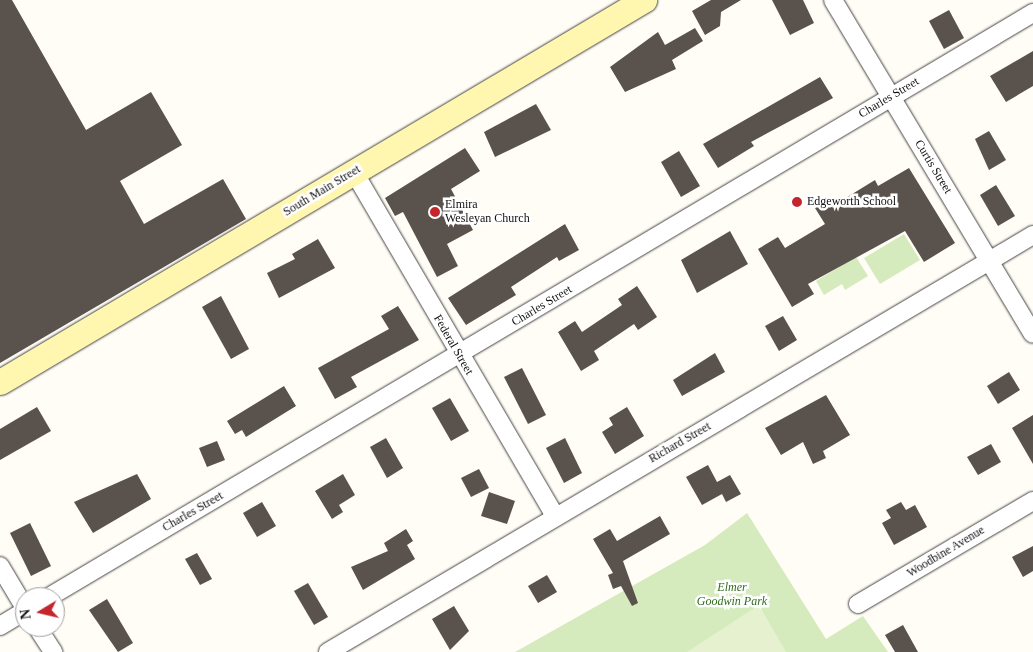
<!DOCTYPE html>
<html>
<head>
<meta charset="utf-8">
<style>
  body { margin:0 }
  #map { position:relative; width:1033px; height:652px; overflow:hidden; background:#fffdf5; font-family:Georgia,serif }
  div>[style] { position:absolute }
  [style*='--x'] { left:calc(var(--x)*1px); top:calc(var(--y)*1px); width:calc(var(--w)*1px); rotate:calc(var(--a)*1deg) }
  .green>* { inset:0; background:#d5ebbd }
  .pitch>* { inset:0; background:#e6f2cf }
  .building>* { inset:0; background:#5a524d }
  .roads { filter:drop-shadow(0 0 1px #444) drop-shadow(0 0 1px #444) }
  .street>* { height:18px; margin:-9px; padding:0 9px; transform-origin:9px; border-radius:9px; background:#fff }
  .secondary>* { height:25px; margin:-12.5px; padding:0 12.5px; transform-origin:12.5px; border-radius:12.5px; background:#fff6b0 }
  .dots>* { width:14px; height:14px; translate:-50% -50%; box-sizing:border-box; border:2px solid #fff; border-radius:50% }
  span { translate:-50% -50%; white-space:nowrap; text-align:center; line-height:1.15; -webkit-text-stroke:5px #fff; paint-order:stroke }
  .street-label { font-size:12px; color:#111 }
  .poi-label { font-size:12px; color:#111 }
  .left { translate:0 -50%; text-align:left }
  .park-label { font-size:12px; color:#2f6b1f; font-style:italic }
  .north { position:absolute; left:15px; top:587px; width:50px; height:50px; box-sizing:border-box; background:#fff; border:1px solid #a0a0a0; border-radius:50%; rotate:261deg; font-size:14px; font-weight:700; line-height:20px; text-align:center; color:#111 }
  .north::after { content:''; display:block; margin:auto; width:18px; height:22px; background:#c4262e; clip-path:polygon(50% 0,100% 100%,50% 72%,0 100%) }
</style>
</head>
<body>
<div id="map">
  <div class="green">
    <i style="clip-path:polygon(904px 234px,920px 260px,880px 284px,864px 258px)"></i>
    <i style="clip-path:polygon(856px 257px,868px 276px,845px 290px,842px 284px,824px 295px,816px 281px)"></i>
    <i style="clip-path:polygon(747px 513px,826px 639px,863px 616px,888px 652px,515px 652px,705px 545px)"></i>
  </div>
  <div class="pitch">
    <i style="clip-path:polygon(759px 605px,786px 652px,687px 652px)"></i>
  </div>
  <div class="building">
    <i style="clip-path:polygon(0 0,12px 0,86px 130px,151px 92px,182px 145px,120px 181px,144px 224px,223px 179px,246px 219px,0 363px)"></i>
    <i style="clip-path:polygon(711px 0,741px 0,721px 12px,720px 26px,705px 35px,692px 11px)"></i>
    <i style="clip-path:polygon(772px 0,803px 0,814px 23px,790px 35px)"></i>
    <i style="clip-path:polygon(949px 10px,964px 38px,944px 49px,929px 21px)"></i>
    <i style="clip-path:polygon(695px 28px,703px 41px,672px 60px,676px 69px,625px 92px,610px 67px,658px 32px,665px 45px)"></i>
    <i style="clip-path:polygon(1033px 51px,1033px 86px,1006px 102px,990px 76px)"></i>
    <i style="clip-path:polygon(820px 77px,833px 98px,751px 142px,754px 146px,718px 168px,703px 144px)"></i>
    <i style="clip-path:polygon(536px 104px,551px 130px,495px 157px,484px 132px)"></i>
    <i style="clip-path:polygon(989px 131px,1006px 160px,989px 170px,975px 139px)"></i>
    <i style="clip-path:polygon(465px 148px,480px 171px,451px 189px,473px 230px,447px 244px,458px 266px,437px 277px,403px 212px,395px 216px,385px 198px)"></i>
    <i style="clip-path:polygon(679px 151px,700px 186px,681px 197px,661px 162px)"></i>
    <i style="clip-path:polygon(909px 168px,955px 243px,924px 262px,905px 231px,808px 284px,814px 294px,792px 307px,758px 249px,778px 237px,785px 248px,825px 224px,815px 208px,827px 201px,831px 207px,875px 180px,878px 186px)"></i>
    <i style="clip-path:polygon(996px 185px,1015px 216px,998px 226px,980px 195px)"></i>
    <i style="clip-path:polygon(565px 224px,579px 250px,559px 261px,557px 257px,511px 287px,516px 295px,466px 325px,448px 298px)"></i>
    <i style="clip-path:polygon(730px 231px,748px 264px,697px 293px,681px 260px)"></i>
    <i style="clip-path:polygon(318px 239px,335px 268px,279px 298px,267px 273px,295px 259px,292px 254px)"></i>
    <i style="clip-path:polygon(637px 286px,657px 317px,638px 330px,634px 324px,594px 351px,599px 360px,581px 371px,558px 332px,575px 321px,582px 332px,622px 305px,618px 299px)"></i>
    <i style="clip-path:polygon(221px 296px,249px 349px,231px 359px,202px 307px)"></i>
    <i style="clip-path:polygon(398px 306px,419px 340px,351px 377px,357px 387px,335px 399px,318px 368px,389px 329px,381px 316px)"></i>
    <i style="clip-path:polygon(783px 316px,797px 340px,779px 351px,765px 326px)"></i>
    <i style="clip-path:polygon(715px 353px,725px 372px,682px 396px,673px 380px)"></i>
    <i style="clip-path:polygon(522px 368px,546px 415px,528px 424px,504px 377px)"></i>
    <i style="clip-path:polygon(1009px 372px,1020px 390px,998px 404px,987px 386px)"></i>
    <i style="clip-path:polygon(284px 386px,296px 406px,246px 437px,242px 430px,235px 434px,227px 421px)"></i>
    <i style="clip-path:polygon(826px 395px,850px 435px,823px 451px,826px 458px,813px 464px,803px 442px,781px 455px,765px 428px)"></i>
    <i style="clip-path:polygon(450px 398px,469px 431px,451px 441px,432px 408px)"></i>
    <i style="clip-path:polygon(37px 407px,51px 431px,0 460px,0 429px)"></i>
    <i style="clip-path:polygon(627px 407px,644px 436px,615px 454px,602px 432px,613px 425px,609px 418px)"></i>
    <i style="clip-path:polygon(1033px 415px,1033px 464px,1012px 428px)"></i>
    <i style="clip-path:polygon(386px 438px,403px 468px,387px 478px,370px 447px)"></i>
    <i style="clip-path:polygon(565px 438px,582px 473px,564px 483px,546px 448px)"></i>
    <i style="clip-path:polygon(217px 441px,225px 460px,207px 467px,199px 448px)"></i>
    <i style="clip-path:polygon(991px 444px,1001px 462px,978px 475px,967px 457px)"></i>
    <i style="clip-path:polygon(708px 465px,717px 482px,730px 475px,741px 494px,726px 502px,722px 494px,702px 505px,686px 477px)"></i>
    <i style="clip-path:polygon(479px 469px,489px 488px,471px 497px,461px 478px)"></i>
    <i style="clip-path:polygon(137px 474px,151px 499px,93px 533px,74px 502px)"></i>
    <i style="clip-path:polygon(343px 474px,355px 495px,339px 505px,343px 512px,332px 519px,315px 491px)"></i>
    <i style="clip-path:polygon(489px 492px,515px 501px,507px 524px,481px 516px)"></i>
    <i style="clip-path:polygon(262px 502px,276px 526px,257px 537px,243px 513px)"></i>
    <i style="clip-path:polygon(901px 502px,906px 510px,915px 505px,927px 527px,894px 545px,882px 523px,891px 518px,886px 510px)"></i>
    <i style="clip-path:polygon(660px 516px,670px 534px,623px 561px,638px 603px,632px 606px,621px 586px,613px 589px,608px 575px,613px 573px,593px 539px,610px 529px,617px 541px)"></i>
    <i style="clip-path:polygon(30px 523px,51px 566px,31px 576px,10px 533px)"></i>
    <i style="clip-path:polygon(406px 529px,413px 541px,407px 545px,415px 559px,363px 590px,351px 567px,388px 551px,384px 543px)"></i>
    <i style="clip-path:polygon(1033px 546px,1033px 571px,1023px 577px,1012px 557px)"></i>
    <i style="clip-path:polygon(197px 553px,212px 579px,200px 585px,185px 559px)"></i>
    <i style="clip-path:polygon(547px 575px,557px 592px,538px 603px,528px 586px)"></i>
    <i style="clip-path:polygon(308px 583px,328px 617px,314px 625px,294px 591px)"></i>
    <i style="clip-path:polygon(107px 599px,133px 643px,118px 652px,89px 610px)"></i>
    <i style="clip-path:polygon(454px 606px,469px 631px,450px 650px,432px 619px)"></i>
    <i style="clip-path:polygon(903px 625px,918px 652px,895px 652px,885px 635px)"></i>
  </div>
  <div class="roads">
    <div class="street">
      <i style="--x:833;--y:0;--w:389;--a:59.1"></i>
      <i style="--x:354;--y:172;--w:398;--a:59.7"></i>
      <i style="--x:0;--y:566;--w:49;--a:59.2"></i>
      <i style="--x:49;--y:597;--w:1144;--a:-30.69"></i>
      <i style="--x:858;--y:604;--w:203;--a:-30.5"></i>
      <i style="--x:0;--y:626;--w:29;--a:-31"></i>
      <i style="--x:37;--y:627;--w:30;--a:57"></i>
      <i style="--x:328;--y:652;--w:819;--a:-30.6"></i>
    </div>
    <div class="secondary">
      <i style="--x:0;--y:382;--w:749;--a:-30.68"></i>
    </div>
  </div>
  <div class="dots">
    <i style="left:797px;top:202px;background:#c4262e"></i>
    <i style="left:435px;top:212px;background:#c4262e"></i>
  </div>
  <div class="street-label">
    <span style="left:889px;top:98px;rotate:-31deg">Charles Street</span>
    <span style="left:933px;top:167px;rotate:59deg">Curtis Street</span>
    <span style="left:322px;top:191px;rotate:-31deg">South Main Street</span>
    <span style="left:542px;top:306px;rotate:-31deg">Charles Street</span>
    <span style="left:453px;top:345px;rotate:60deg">Federal Street</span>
    <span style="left:680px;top:443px;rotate:-30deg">Richard Street</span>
    <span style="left:193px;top:512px;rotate:-30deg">Charles Street</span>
    <span style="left:946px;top:552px;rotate:-31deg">Woodbine Avenue</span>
  </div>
  <div class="poi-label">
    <span class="left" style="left:807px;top:202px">Edgeworth School</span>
    <span class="left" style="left:445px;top:212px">Elmira<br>Wesleyan Church</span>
  </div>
  <div class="park-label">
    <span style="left:732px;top:595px">Elmer<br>Goodwin Park</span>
  </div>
  <div class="north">N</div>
</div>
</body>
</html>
